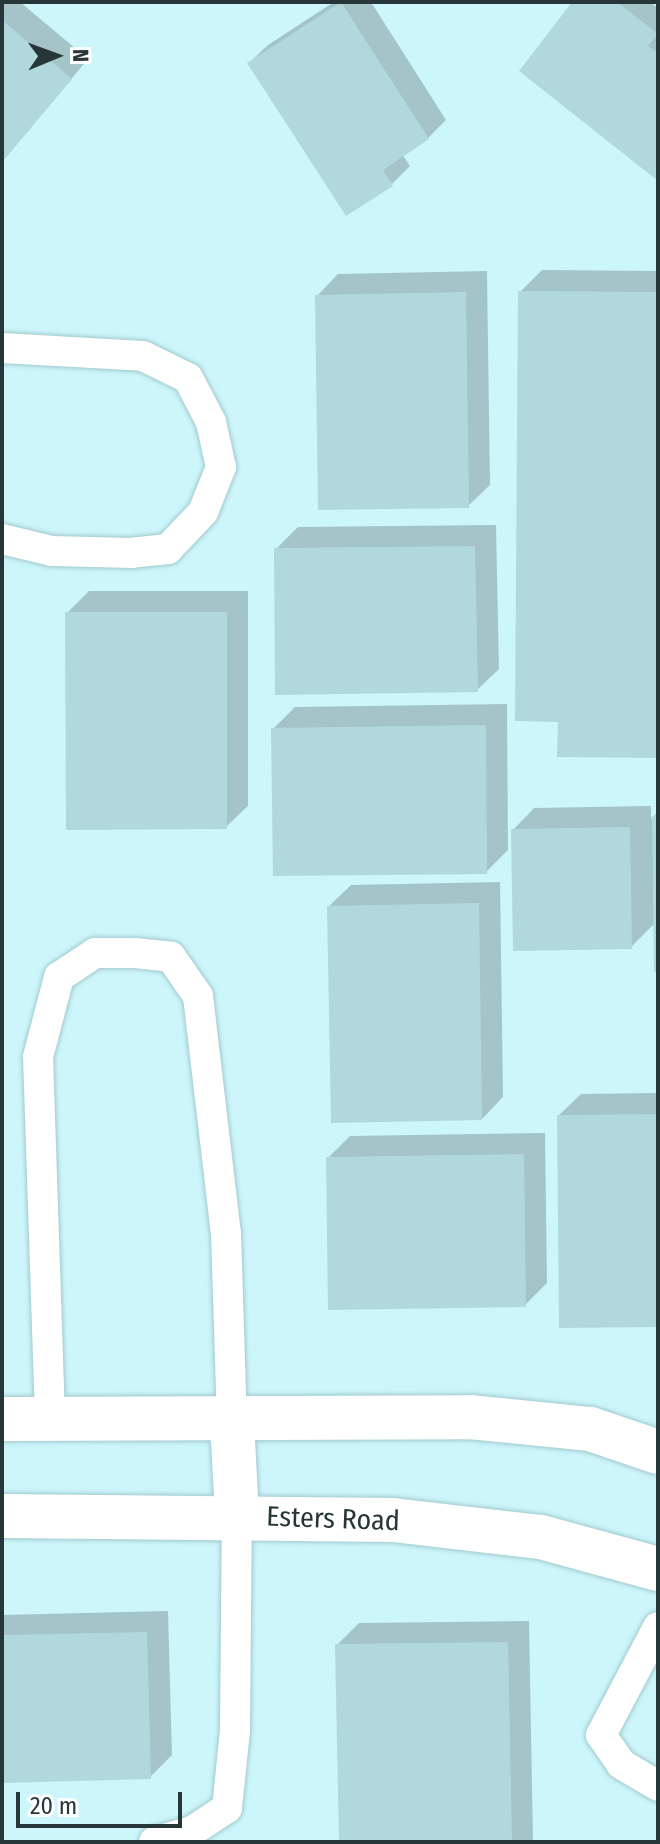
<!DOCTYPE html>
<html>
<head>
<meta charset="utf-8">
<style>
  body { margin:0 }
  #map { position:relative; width:660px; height:1844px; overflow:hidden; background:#cdf6fb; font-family:"Fira Sans Condensed",sans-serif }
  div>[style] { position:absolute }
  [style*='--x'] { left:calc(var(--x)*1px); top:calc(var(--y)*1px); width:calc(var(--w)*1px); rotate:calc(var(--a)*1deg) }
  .shadow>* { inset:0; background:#0003 }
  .building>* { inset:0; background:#b0d8dd }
  .roads { filter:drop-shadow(0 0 2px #a2cace) drop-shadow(0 0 2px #a2cace) }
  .service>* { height:30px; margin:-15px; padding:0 15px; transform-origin:15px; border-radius:15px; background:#fff }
  .secondary>* { height:44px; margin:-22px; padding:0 22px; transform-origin:22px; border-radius:22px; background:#fff }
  span { translate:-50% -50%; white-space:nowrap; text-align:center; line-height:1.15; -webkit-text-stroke:7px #fff; paint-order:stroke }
  .street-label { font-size:28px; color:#273739 }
  .frame { position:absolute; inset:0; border:4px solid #273739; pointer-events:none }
  .north { position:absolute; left:16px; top:16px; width:80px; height:80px; -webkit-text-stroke:6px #fff; paint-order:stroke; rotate:89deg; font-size:22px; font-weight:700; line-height:32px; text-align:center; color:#273739 }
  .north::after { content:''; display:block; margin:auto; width:28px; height:36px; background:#273739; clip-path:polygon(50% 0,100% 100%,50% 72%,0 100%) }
  .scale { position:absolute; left:16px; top:1792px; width:166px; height:36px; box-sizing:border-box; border:4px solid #273739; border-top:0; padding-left:10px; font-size:24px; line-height:28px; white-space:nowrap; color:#273739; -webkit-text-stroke:6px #fff; paint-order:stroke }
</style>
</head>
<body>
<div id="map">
  <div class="shadow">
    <i style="clip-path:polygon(2px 2px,20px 2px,88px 59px,2px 162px)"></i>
    <i style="clip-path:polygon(334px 2px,371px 2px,446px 120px,428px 138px,402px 154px,410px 166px,392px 184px,249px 63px,268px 45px)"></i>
    <i style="clip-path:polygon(574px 2px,650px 2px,658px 8px,658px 178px)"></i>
    <i style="clip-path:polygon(542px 270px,658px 271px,658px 756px,560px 720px,520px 292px)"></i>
    <i style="clip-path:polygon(487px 271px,490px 485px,468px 506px,317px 296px,338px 274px)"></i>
    <i style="clip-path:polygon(496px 525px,499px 669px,477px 690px,276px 549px,298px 527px)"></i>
    <i style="clip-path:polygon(89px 591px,248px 591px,248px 806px,226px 827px,67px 613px)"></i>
    <i style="clip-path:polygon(507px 704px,508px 850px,486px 872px,273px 729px,295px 707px)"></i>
    <i style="clip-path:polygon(651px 806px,651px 819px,658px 812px,658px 970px,656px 922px,631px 947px,513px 830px,534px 808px)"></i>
    <i style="clip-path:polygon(500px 882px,503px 1097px,482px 1119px,329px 906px,351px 885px)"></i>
    <i style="clip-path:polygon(658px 1093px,658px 1325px,559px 1115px,581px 1094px)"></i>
    <i style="clip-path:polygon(545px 1133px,547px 1283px,525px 1305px,328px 1158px,350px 1136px)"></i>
    <i style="clip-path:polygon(168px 1611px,172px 1755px,150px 1777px,2px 1781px,2px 1615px)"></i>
    <i style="clip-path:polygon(529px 1621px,533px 1842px,341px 1842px,337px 1645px,359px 1623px)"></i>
  </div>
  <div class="building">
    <i style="clip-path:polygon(341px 2px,429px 139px,383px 170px,393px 186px,346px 216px,247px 63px)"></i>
    <i style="clip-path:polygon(572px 2px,617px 2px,658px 34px,648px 46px,658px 53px,658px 181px,519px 71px)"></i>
    <i style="clip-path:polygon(2px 20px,72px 79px,2px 162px)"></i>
    <i style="clip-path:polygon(518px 291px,658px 292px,658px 758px,557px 757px,558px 722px,515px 721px)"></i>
    <i style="clip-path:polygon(466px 292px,469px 508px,318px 510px,315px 295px)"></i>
    <i style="clip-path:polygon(475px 546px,478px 692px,275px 695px,274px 548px)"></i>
    <i style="clip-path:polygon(65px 612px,227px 612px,227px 829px,66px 830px)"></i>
    <i style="clip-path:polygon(486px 725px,487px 874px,273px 876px,271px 728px)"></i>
    <i style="clip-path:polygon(652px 816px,658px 816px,658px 972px,654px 972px)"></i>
    <i style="clip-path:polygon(630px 827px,632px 949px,513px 951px,511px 829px)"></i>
    <i style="clip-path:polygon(479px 903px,482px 1120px,331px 1123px,327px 906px)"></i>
    <i style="clip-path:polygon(658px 1114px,658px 1327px,559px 1328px,557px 1115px)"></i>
    <i style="clip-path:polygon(524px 1154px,526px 1307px,328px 1310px,326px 1157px)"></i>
    <i style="clip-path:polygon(147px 1632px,151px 1779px,2px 1783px,2px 1635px)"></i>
    <i style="clip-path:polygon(508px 1642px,512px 1842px,339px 1842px,335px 1644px)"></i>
  </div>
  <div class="roads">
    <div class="service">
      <i style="--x:2;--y:348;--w:141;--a:3.2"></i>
      <i style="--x:143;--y:356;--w:50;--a:26.1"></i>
      <i style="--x:188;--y:378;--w:50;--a:62.4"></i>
      <i style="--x:211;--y:422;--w:46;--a:77.5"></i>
      <i style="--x:221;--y:467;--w:48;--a:111.8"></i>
      <i style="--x:203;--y:512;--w:51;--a:133.4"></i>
      <i style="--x:168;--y:549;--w:36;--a:174"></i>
      <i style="--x:132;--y:553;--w:80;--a:-178.6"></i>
      <i style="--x:52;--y:551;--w:51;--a:-166.5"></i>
      <i style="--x:50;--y:1418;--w:361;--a:-91.9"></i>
      <i style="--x:38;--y:1057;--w:83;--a:-75.3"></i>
      <i style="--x:59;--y:977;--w:43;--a:-33.7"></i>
      <i style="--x:95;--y:953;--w:40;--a:0"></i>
      <i style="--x:135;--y:953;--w:36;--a:6"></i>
      <i style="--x:171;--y:957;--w:47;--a:55.3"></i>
      <i style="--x:198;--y:996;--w:239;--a:83.3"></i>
      <i style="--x:226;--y:1233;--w:188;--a:88.2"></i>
      <i style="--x:658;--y:1627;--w:122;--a:117.8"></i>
      <i style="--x:601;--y:1735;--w:35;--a:55"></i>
      <i style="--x:621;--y:1764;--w:43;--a:30.7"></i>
      <i style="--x:154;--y:1842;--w:40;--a:-16"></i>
      <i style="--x:192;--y:1831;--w:42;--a:-33.3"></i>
      <i style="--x:227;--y:1808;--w:78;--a:-84.1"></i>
      <i style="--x:235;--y:1730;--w:214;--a:-89.5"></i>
    </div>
    <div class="secondary">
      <i style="--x:2;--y:1419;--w:468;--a:-0.2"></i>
      <i style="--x:470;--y:1417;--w:121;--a:5.7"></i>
      <i style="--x:590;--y:1429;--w:72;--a:18.7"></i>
      <i style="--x:232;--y:1421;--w:95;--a:87"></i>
      <i style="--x:2;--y:1516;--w:391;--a:0.6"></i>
      <i style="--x:393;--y:1520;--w:149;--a:6.6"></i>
      <i style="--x:541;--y:1537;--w:121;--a:15.3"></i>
    </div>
  </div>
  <div class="street-label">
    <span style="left:333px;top:1519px;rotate:2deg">Esters Road</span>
  </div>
  <div class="frame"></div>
  <div class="north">N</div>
  <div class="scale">20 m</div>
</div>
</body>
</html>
